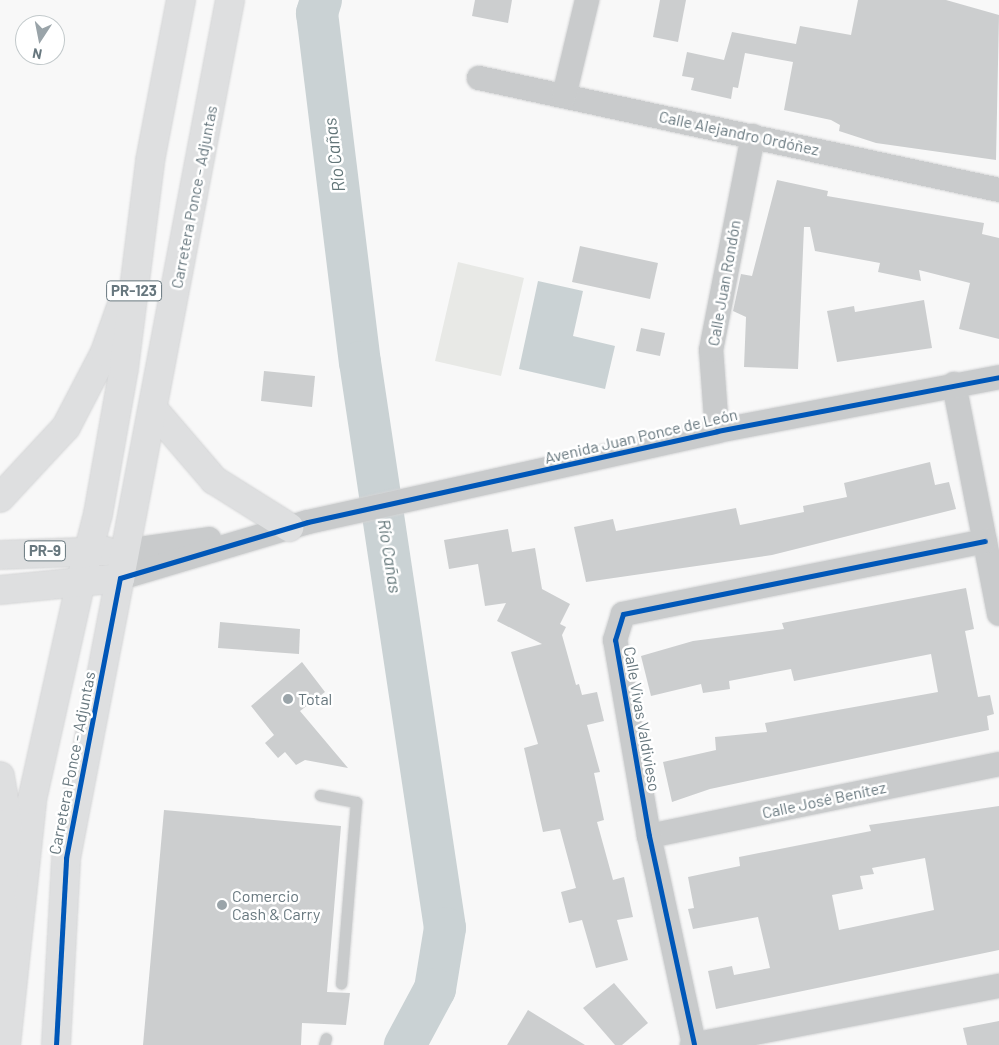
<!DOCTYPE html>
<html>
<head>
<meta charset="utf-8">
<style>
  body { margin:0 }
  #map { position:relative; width:999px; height:1045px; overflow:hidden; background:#f8f8f8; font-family:Barlow,sans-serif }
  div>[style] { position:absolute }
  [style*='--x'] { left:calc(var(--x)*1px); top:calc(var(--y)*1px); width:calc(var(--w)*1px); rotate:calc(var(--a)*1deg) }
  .green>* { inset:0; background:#e8e9e6 }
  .water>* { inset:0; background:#cad2d4 }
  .river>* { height:42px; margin:-21px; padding:0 21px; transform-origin:21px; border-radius:21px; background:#cad2d4 }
  .building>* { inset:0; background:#cccecf }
  .roads { filter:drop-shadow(0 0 1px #d3d4d5) drop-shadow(0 0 1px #d3d4d5) }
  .lane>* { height:11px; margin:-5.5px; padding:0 5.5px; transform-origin:5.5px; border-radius:5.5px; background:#c9cbcc }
  .street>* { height:24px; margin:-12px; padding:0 12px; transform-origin:12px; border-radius:12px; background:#c9cbcc }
  .secondary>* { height:28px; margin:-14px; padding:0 14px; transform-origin:14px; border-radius:14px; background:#dedfe0 }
  .highway>* { height:28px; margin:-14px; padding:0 14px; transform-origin:14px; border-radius:14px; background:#dedfe0 }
  .cycleway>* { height:5px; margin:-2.5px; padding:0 2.5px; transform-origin:2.5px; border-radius:2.5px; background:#0057b8 }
  .dots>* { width:14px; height:14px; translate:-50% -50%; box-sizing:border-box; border:2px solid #fff; border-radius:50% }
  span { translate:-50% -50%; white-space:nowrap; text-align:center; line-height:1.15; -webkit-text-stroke:5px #fff; paint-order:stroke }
  .shield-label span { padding:1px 4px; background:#fff; border:1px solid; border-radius:4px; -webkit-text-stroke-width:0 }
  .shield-label { font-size:15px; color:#67777e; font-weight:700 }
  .street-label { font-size:16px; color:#67777e }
  .poi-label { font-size:16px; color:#67777e }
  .left { translate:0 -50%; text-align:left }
  .water-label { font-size:18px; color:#627578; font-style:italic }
  .north { position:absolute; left:15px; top:15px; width:50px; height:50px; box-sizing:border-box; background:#fff; border:1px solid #c2c9cb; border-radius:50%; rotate:191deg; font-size:14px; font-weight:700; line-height:20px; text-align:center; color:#67777e }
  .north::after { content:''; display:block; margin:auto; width:18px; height:22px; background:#9aa4a9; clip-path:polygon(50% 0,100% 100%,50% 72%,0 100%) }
</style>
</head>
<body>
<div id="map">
  <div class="green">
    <i style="clip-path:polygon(458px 262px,524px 278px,501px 376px,435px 361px)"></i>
  </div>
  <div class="water">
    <i style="clip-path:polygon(538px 281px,583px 291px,573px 336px,615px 346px,605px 389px,519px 369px)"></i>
  </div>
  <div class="river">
    <i style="--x:321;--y:0;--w:14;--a:107"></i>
    <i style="--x:317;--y:13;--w:352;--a:83"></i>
    <i style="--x:360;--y:362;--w:572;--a:81.46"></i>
    <i style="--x:445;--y:928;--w:62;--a:99.3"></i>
    <i style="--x:435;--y:989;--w:64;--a:118.2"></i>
  </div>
  <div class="building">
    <i style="clip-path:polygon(475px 0,512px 0,508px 23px,472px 16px)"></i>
    <i style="clip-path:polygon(660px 0,686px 0,678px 42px,653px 37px)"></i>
    <i style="clip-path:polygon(858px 0,946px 0,999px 15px,996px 160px,876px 143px,839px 131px,840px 125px,831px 120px,784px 110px,793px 62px,745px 53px,738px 88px,733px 87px,731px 99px,691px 90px,694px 78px,682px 76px,687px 52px,724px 60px,732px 32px,796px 44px,800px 26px,851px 35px)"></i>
    <i style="clip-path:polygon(777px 180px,828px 191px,827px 196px,984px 223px,982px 234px,999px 238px,999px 339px,959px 329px,970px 283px,919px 270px,921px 281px,878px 272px,880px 263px,815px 251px,810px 227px,804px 227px,798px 369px,744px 367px,746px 317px,733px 311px,741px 274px,752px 276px)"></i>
    <i style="clip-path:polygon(580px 246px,658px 263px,650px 299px,572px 282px)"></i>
    <i style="clip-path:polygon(924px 300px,932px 348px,837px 362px,827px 311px,854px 306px,855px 312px)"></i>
    <i style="clip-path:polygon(641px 328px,665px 333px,660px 356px,636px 351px)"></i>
    <i style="clip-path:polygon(264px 371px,315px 376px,312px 407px,261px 401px)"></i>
    <i style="clip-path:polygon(930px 462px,935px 485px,949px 482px,956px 509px,772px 555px,586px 582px,574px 527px,613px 519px,616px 531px,736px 508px,740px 525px,804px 512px,803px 506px,847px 497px,844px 483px)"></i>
    <i style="clip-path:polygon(508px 529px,512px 552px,535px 548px,542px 589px,570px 604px,560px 624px,566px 627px,562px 635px,576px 685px,579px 684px,582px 695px,597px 692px,604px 721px,587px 725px,600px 772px,594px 773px,604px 820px,597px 822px,613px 880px,624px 877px,633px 917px,617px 920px,628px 960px,596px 968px,582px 920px,569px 923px,561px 892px,576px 888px,560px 829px,543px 832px,524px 748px,538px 744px,511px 652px,542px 644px,497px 621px,506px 603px,485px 606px,478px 564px,449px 569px,444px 540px)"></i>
    <i style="clip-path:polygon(966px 588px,974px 629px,965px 631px,978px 697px,990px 695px,994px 714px,987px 716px,989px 730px,710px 789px,672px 802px,663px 762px,716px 750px,715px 737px,767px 732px,765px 723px,938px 692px,931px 654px,794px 681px,791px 669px,729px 681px,730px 689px,703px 693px,701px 684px,651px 696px,641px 656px,693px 641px,784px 629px,782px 623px)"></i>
    <i style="clip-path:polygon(220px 622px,300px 629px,299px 654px,218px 648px)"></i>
    <i style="clip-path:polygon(302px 662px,325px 692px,300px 711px,348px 768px,305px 760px,296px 765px,285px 752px,278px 758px,265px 743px,274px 735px,251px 706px)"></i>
    <i style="clip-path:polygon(evenodd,999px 806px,999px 950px,716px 1009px,708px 971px,732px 966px,734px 975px,770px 968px,758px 917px,693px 929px,688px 909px,694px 908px,688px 877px,740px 866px,739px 857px,871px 831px,869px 825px,999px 806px,925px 858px,934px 910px,839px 930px,832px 895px,863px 889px,860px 876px,874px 874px,872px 868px,925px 858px)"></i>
    <i style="clip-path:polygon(164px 810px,341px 826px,327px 992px,350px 993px,346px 1025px,302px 1023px,301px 1045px,143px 1045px)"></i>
    <i style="clip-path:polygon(614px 983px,648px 1023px,622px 1045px,615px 1045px,583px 1008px)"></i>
    <i style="clip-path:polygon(528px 1010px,585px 1045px,507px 1045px)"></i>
    <i style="clip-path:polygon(999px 1021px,999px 1045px,967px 1045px,963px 1028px)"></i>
  </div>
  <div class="roads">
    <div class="lane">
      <i style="--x:320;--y:795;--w:37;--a:11"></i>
      <i style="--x:356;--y:802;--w:182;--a:94.7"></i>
      <i style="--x:324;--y:1045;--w:7;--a:-74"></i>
    </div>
    <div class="street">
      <i style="--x:479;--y:78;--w:532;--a:12.15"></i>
      <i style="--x:564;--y:96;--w:99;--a:-76.5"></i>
      <i style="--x:954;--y:384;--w:234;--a:78.9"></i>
      <i style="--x:717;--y:431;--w:81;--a:-94.2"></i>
      <i style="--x:711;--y:350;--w:218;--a:-78.9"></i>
      <i style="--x:126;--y:551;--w:84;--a:-8.2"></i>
      <i style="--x:120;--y:578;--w:196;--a:-16.6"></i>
      <i style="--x:308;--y:522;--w:419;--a:-12.5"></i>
      <i style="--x:717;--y:431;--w:287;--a:-10.8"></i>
      <i style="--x:649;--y:836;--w:357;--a:-11.6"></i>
      <i style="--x:694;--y:1044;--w:213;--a:-102.2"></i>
      <i style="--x:649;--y:836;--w:199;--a:-99.8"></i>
      <i style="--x:615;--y:640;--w:27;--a:-73"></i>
      <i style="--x:623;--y:614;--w:369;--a:-11.4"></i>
      <i style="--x:692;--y:1045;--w:313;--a:-10.9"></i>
    </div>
    <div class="secondary">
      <i style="--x:6;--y:1045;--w:246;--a:-83.9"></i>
      <i style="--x:32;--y:800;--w:225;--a:-77.4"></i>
      <i style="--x:56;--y:1045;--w:187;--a:-86.9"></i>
      <i style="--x:66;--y:858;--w:285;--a:-79.1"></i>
    </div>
    <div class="highway">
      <i style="--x:153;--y:409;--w:94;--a:49.3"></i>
      <i style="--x:214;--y:480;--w:89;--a:32.1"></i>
      <i style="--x:0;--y:498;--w:97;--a:-47.1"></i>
      <i style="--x:66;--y:427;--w:85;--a:-62.5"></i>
      <i style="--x:105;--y:352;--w:48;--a:-70.4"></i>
      <i style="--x:0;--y:555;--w:106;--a:-2.2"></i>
      <i style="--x:81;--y:580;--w:68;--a:-75.6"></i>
      <i style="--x:98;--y:514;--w:148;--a:-79.9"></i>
      <i style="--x:124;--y:368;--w:209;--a:-82.8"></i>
      <i style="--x:150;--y:161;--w:164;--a:-79.1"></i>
      <i style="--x:0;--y:590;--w:121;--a:-5.7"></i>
      <i style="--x:120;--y:578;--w:588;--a:-79.22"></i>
      <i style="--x:0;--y:776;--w:48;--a:80.3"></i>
      <i style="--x:8;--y:823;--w:75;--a:95.3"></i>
      <i style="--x:1;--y:898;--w:72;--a:80.4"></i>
    </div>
  </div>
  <div class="cycleway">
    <i style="--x:694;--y:1044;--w:213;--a:-102.2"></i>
    <i style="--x:649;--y:836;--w:199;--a:-99.8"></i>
    <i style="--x:615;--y:640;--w:27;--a:-73"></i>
    <i style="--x:623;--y:614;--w:369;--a:-11.4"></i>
    <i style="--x:56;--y:1045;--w:187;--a:-86.9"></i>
    <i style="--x:66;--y:858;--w:285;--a:-79.1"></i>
    <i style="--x:120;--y:578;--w:196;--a:-16.6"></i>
    <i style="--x:308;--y:522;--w:419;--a:-12.5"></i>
    <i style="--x:717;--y:431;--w:287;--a:-10.8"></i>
  </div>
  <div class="dots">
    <i style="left:288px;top:699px;background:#9aa4a9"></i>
    <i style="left:222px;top:905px;background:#9aa4a9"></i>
  </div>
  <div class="shield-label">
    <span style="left:134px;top:291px">PR-123</span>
    <span style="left:45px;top:551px">PR-9</span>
  </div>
  <div class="street-label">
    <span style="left:739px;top:133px;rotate:12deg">Calle Alejandro Ordóñez</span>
    <span style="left:194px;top:197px;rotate:-79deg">Carretera Ponce - Adjuntas</span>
    <span style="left:724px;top:283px;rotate:-80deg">Calle Juan Rondón</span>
    <span style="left:641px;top:436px;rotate:-13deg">Avenida Juan Ponce de León</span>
    <span style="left:642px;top:719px;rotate:80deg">Calle Vivas Valdivieso</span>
    <span style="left:72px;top:763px;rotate:-79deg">Carretera Ponce - Adjuntas</span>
    <span style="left:824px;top:800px;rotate:-12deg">Calle José Benítez</span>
  </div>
  <div class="poi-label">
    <span class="left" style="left:298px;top:699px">Total</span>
    <span class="left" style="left:232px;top:905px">Comercio<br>Cash &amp; Carry</span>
  </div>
  <div class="water-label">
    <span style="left:334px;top:155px;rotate:-97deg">Río Cañas</span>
    <span style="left:390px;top:556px;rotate:81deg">Río Cañas</span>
  </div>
  <div class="north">N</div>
</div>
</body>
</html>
